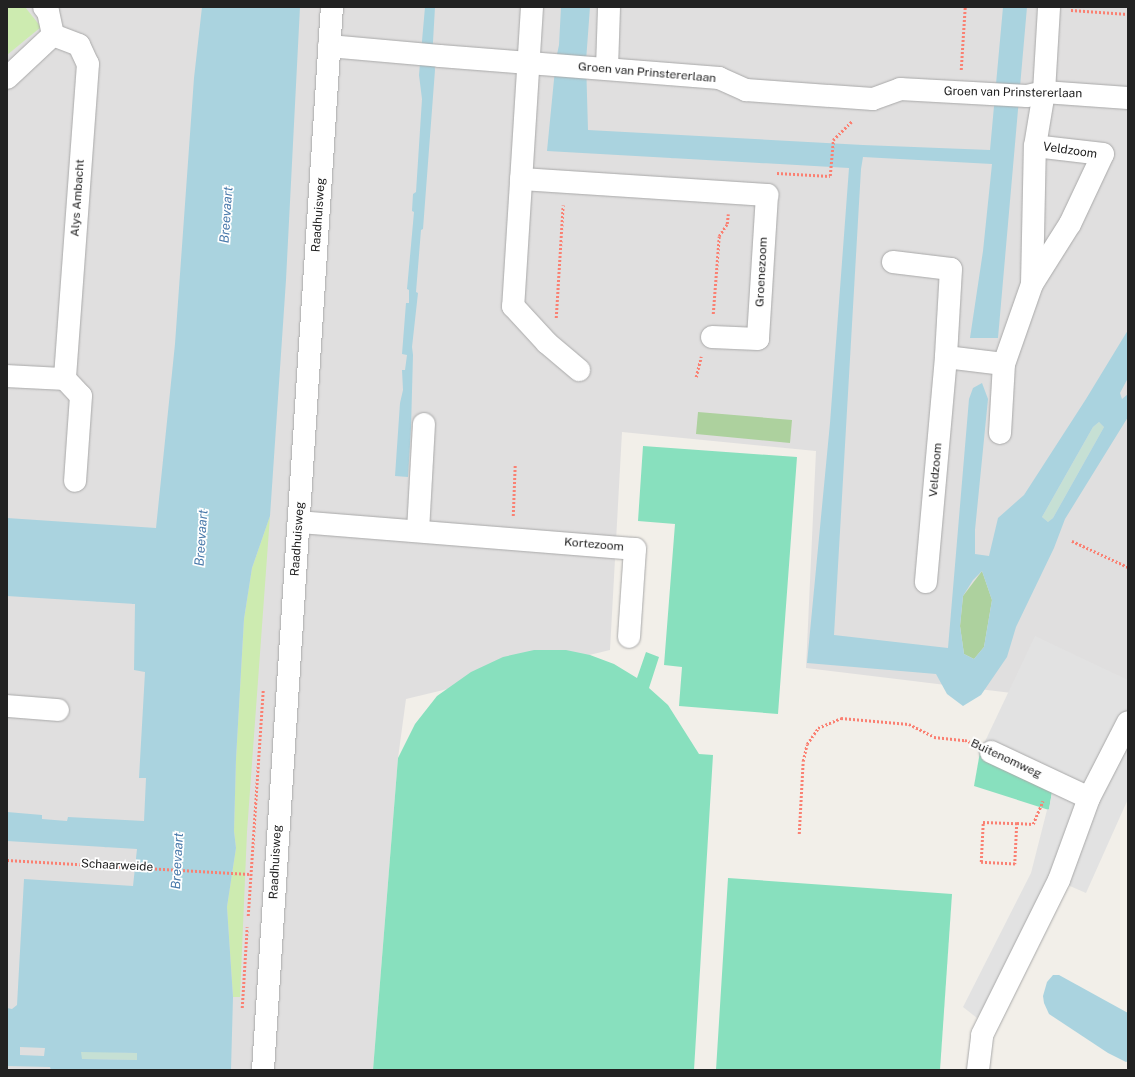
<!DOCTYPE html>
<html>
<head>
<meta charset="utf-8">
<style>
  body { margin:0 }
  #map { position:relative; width:1135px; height:1077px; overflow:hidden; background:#f2efe9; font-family:"Public Sans",sans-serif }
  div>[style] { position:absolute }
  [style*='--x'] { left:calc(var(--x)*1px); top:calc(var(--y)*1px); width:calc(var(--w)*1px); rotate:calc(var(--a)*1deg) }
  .residential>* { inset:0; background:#e0dfdf }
  .grass>* { inset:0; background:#cdebb0 }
  .forest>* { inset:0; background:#add19e }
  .wetland>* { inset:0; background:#c6e0d4 }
  .pitch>* { inset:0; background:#88e0be }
  .parking>* { inset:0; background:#e2e2e2 }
  .water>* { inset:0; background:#aad3df }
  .path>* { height:2.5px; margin-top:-1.25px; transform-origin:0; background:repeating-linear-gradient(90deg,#fa8072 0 2px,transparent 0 4px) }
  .roads { filter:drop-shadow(0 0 1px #a9a9a9) drop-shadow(0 0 1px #a9a9a9) }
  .minor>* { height:22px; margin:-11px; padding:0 11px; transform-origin:11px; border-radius:11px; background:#fff }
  span { translate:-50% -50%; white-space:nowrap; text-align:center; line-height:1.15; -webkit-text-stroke:3.5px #fff; paint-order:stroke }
  .street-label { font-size:12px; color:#222 }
  .water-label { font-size:13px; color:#4a7aab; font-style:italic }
  .frame { position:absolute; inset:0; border:8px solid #222; pointer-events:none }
</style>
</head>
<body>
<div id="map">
  <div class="residential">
    <i style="clip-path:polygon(7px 7px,1128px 7px,1128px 707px,806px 668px,816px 451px,622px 432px,610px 650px,406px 699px,398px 758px,373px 1070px,7px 1070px)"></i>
  </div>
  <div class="grass">
    <i style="clip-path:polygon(7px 7px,25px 7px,41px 27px,7px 55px)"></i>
    <i style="clip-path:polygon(270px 516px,247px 832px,240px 997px,233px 997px,227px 907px,236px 848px,234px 831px,236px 759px,244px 619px,252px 568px)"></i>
  </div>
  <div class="forest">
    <i style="clip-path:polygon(698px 412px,792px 420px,790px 443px,696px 434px)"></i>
    <i style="clip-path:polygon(982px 571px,992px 600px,984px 647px,974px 659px,964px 654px,960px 626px,963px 596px)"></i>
  </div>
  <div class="wetland">
    <i style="clip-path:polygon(1099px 422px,1104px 427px,1053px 518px,1048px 522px,1042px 517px,1093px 427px)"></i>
    <i style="clip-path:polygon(81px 1051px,137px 1053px,137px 1060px,81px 1059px)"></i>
  </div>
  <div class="pitch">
    <i style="clip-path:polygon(643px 446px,797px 457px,778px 714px,679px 706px,682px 667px,664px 665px,675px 524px,638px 521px)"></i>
    <i style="clip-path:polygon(534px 650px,566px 650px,590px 655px,614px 664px,637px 678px,646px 652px,659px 657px,649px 688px,668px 705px,699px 754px,713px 755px,694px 1070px,373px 1070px,398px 758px,415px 724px,437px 696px,471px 672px,503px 657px)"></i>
    <i style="clip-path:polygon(980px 752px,1053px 786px,1049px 810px,974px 786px)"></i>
    <i style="clip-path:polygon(728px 878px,952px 894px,940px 1070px,716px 1070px)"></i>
  </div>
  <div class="parking">
    <i style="clip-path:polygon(1035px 636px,1128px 680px,1128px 799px,1086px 893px,1063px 883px,977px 1018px,963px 1007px,1031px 873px,1047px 810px,1049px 809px,1053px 786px,980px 752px)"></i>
  </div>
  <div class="water">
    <i style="clip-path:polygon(evenodd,202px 7px,300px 7px,286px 280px,270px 516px,252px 568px,244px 619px,236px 759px,234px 831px,236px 848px,227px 907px,233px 997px,231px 1070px,51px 1070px,50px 1067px,7px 1066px,7px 1008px,12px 1009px,17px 1005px,24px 879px,133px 886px,137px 849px,7px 841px,7px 812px,42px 815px,42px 819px,67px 821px,68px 817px,144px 821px,146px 778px,139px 778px,145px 672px,134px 670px,135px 604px,7px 596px,7px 518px,156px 528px,175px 344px,194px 78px,202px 7px,20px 1047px,45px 1048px,44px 1056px,20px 1055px,20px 1047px,202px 7px,81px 1052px,137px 1053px,137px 1060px,82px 1059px,81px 1052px)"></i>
    <i style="clip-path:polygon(425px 7px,435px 7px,433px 42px,435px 70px,423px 229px,421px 230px,416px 292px,418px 293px,412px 347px,413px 355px,411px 428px,408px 477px,395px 476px,400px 403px,403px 390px,402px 370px,405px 370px,407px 355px,402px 354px,406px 303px,409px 303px,409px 290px,407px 289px,414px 212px,412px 211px,413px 194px,416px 192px,422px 99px,419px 75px)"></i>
    <i style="clip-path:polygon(evenodd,561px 7px,590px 7px,586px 61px,588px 130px,863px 145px,990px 150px,1003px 7px,1027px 7px,998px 338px,970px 338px,983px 251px,992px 164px,863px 157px,861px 169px,834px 635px,948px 648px,969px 399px,973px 388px,982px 383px,988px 399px,975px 530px,975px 554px,989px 556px,998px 518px,1024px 495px,1086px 399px,1128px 330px,1128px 378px,1120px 393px,1122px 399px,1128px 394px,1128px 417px,1065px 519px,1054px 548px,1016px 627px,1007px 657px,981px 695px,963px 706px,947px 694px,936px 674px,807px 663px,830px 423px,849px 168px,547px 151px,556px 59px,559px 45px,561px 7px,1099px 422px,1104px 427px,1053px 518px,1048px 522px,1042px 517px,1093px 427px,1099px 422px,561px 7px,982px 571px,992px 600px,984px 647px,974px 659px,964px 654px,960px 626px,963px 596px,973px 580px,982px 571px)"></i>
    <i style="clip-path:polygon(1053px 975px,1059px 975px,1128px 1013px,1128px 1061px,1126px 1062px,1108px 1053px,1049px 1014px,1044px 1003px,1043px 996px,1047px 982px)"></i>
  </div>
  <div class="path">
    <i style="--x:1071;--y:10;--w:57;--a:4"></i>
    <i style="--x:961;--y:70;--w:63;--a:-86.4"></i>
    <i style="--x:777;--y:173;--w:53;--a:3.2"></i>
    <i style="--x:830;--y:176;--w:36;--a:-85"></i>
    <i style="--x:833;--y:140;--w:27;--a:-45"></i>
    <i style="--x:713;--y:314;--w:78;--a:-85.6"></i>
    <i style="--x:719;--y:236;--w:14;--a:-56"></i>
    <i style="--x:727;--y:224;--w:10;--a:-84"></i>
    <i style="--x:556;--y:318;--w:113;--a:-86.5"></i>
    <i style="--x:696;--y:377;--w:21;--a:-76"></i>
    <i style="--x:513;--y:516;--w:51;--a:-87.8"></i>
    <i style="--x:1072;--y:541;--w:62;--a:24.9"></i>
    <i style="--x:983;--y:822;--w:34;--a:2"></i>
    <i style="--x:1017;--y:823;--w:41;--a:92.8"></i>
    <i style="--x:1015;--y:864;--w:34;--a:-177"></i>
    <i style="--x:981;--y:862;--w:40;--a:-87.1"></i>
    <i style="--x:1017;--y:823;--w:16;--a:4"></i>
    <i style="--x:1033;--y:824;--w:25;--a:-67"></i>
    <i style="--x:799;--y:834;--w:73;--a:-86.9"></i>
    <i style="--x:803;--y:761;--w:17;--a:-77"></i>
    <i style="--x:807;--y:744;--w:19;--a:-55"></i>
    <i style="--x:818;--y:728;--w:25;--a:-23"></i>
    <i style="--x:841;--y:718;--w:68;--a:5"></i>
    <i style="--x:909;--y:724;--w:28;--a:27"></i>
    <i style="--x:934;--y:737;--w:31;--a:6"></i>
    <i style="--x:965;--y:740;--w:5;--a:22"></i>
    <i style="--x:7;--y:860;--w:243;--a:3.3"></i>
    <i style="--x:248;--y:916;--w:226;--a:-86.2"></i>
    <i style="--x:242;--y:1008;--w:81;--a:-86.5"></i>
  </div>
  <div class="roads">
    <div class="minor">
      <i style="--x:532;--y:7;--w:300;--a:93.6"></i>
      <i style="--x:513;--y:306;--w:50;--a:47.4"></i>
      <i style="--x:547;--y:343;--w:42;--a:40.2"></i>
      <i style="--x:53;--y:35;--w:28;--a:21"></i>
      <i style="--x:79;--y:45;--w:21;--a:65"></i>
      <i style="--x:88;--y:64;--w:316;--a:94.2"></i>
      <i style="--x:65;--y:379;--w:23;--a:47"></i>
      <i style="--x:81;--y:396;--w:85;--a:94"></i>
      <i style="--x:329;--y:46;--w:111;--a:5.1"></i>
      <i style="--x:440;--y:56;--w:280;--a:4.5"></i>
      <i style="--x:719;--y:78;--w:30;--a:24"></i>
      <i style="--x:746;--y:90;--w:127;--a:4.1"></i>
      <i style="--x:873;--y:99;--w:29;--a:-20"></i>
      <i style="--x:900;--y:89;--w:127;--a:3.2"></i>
      <i style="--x:1027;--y:96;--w:17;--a:-13"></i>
      <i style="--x:1044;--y:92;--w:84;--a:4.1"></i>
      <i style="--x:607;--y:68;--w:61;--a:-88.1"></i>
      <i style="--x:7;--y:78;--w:63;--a:-43.1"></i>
      <i style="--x:53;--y:35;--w:24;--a:-102"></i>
      <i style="--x:48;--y:12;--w:6;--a:-129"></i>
      <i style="--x:521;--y:179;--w:247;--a:3.7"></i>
      <i style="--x:767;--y:195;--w:144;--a:93.6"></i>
      <i style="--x:758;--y:339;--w:46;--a:-177.5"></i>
      <i style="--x:893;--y:262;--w:58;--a:6.9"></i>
      <i style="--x:951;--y:269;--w:88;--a:93.3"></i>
      <i style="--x:946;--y:357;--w:226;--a:95.1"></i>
      <i style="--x:1032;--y:284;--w:71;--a:-57.7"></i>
      <i style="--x:1070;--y:224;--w:77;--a:-64.8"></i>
      <i style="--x:1103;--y:154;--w:68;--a:-173.3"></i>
      <i style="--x:946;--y:357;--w:58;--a:6.9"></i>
      <i style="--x:1004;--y:364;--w:85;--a:-70.7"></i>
      <i style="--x:1032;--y:284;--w:138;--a:-88.8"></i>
      <i style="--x:1035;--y:146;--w:55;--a:-80.5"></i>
      <i style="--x:1044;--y:92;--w:85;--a:-86.6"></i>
      <i style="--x:7;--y:376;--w:58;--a:3"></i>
      <i style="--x:1000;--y:433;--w:69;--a:-86.7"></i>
      <i style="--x:299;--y:522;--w:337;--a:4.6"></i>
      <i style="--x:635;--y:549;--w:88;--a:93.9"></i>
      <i style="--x:418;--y:531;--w:107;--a:-86.8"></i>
      <i style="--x:7;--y:706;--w:51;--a:4.5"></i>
      <i style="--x:991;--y:752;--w:108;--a:25.1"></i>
      <i style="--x:263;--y:1070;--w:1065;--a:-86.29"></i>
      <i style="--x:978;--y:1070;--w:35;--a:-83"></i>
      <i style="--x:982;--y:1035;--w:173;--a:-63.6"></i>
      <i style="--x:1059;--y:880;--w:87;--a:-69.9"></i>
      <i style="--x:1089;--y:798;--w:85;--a:-62.8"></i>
    </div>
  </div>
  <div class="street-label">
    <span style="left:647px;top:73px;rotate:5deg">Groen van Prinstererlaan</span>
    <span style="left:1013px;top:93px;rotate:1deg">Groen van Prinstererlaan</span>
    <span style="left:1070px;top:151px;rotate:8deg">Veldzoom</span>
    <span style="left:78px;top:198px;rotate:-86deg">Alys Ambacht</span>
    <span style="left:319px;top:215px;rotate:-86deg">Raadhuisweg</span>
    <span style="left:762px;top:272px;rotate:-87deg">Groenezoom</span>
    <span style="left:936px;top:470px;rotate:-85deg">Veldzoom</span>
    <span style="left:298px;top:539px;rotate:-86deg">Raadhuisweg</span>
    <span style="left:594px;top:545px;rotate:5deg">Kortezoom</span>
    <span style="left:1006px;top:759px;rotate:25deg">Buitenomweg</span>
    <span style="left:276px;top:862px;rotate:-87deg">Raadhuisweg</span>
    <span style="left:117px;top:866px;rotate:3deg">Schaarweide</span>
  </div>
  <div class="water-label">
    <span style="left:227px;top:215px;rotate:-86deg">Breevaart</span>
    <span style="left:202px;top:538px;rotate:-86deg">Breevaart</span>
    <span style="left:178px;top:861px;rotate:-87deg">Breevaart</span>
  </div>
  <div class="frame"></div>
</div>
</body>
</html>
